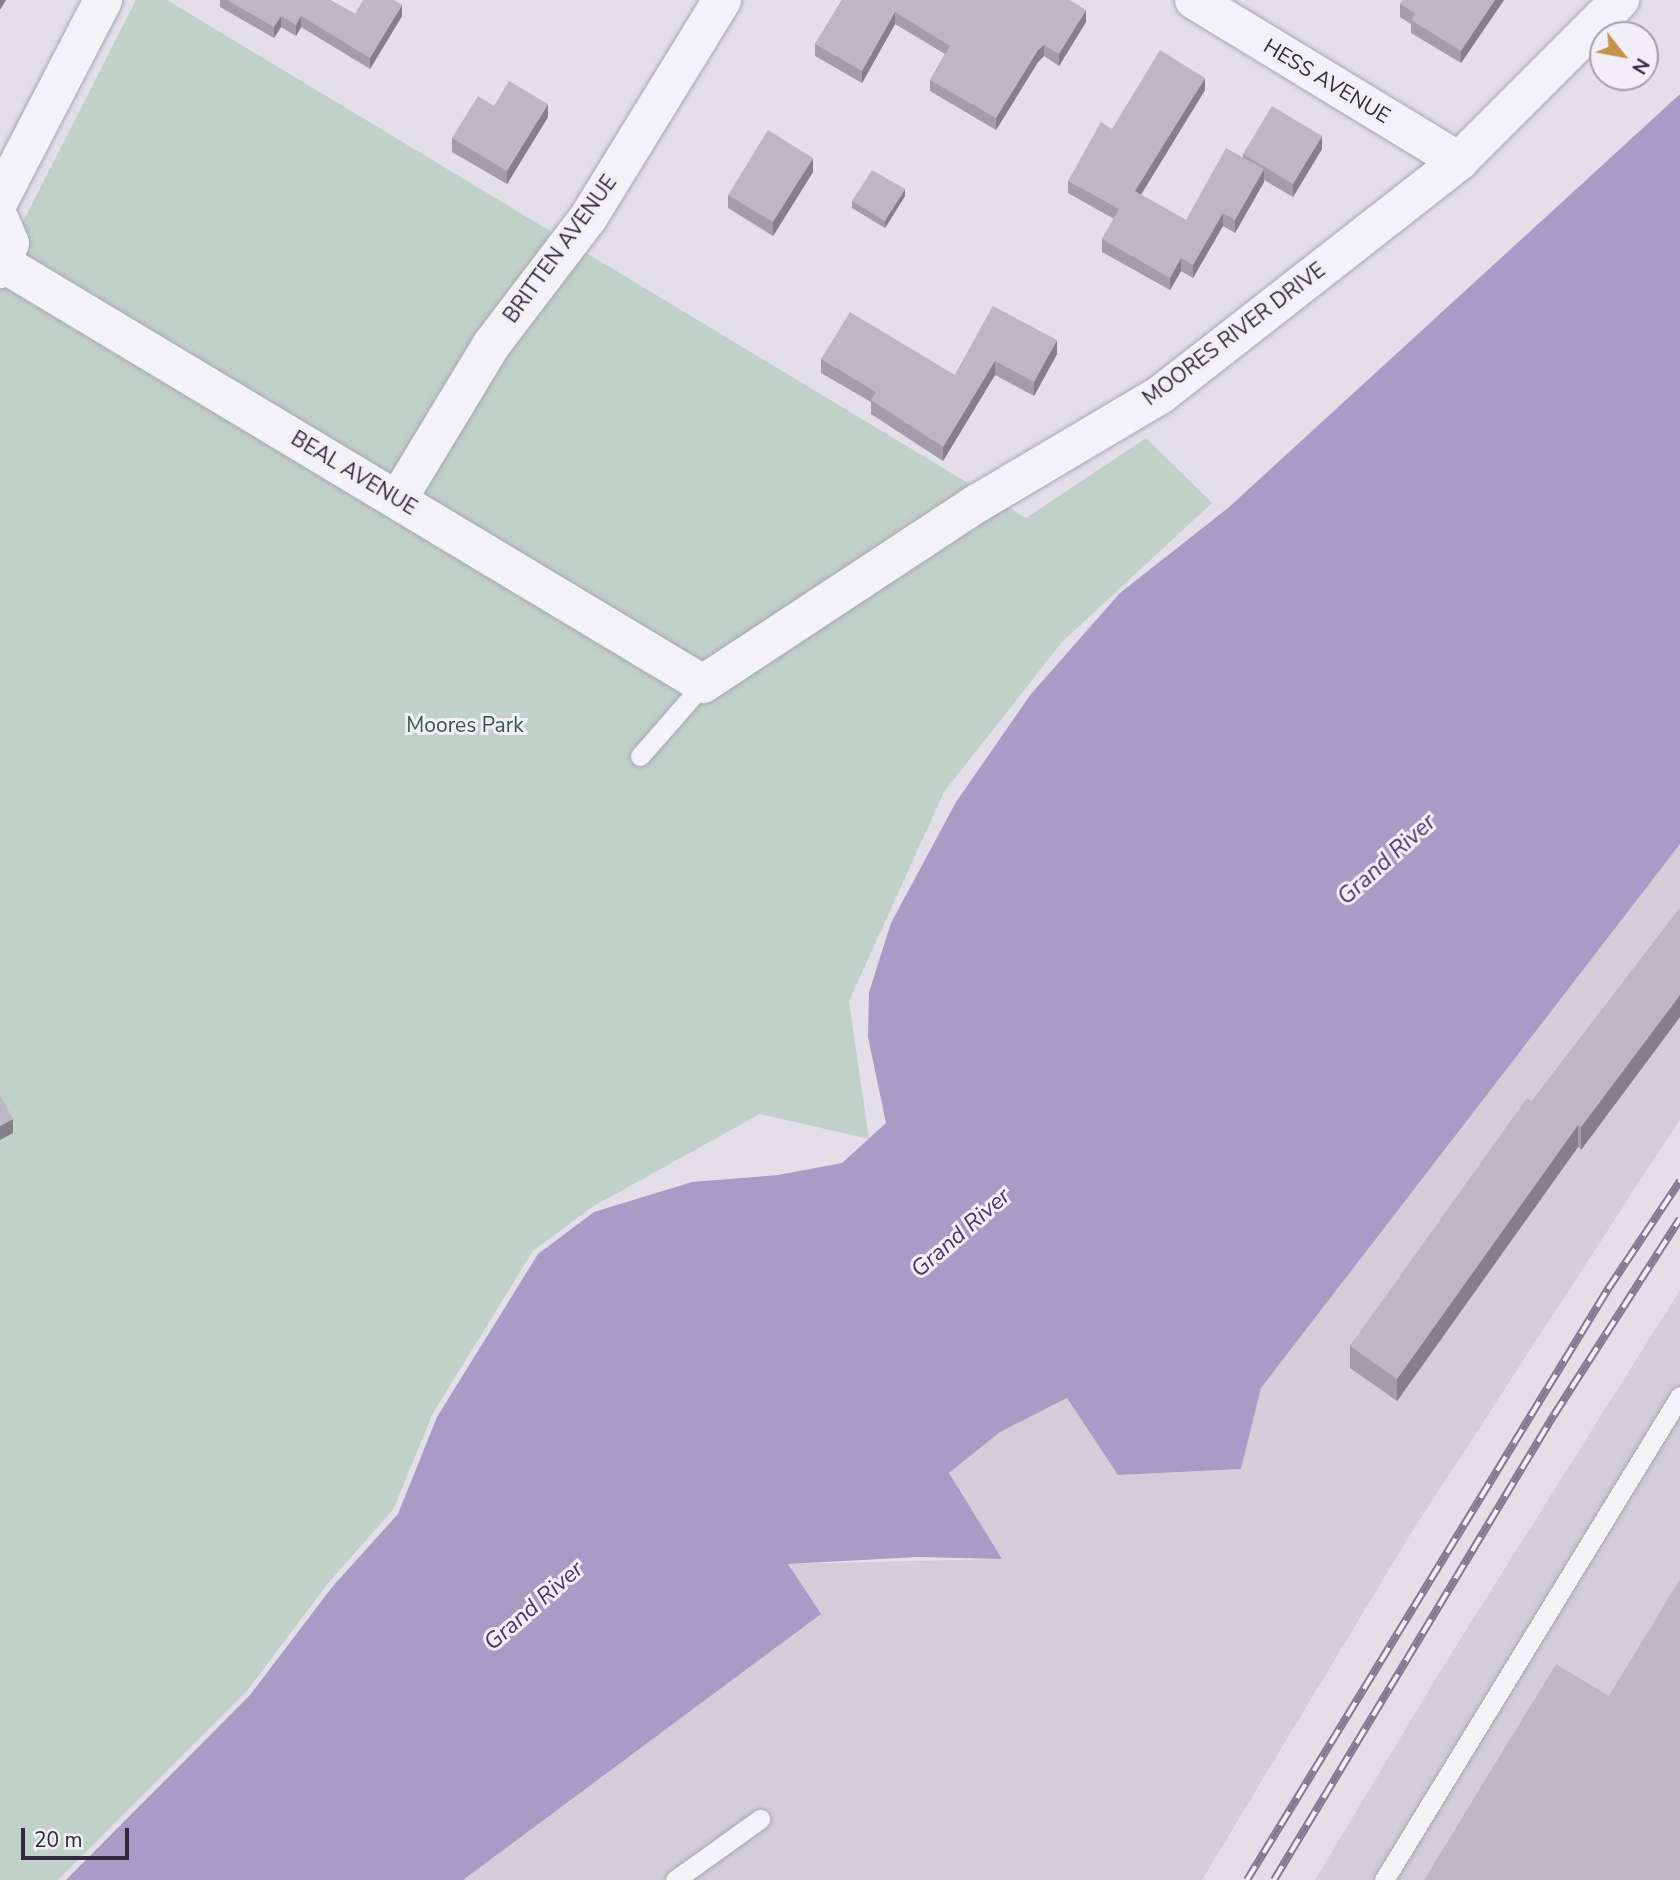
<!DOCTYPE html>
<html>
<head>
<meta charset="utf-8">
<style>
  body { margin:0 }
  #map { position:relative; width:1680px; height:1880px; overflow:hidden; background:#e2dfe8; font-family:"Nunito Sans",sans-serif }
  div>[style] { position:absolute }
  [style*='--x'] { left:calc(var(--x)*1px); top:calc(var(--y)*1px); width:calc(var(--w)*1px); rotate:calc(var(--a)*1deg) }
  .built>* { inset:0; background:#d1cdd9 }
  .green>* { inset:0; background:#c1d1c9 }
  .water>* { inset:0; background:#a79cc6 }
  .roads { filter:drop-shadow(0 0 2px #a9a5b2) drop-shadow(0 0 2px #a9a5b2) }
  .lane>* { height:19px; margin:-9.5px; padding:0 9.5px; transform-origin:9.5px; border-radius:9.5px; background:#f3f2f6 }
  .street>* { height:38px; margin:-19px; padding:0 19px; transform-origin:19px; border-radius:19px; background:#f3f2f6 }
  .rail>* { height:8px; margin-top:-4px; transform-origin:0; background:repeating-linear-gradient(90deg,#f1eff5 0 16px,#827a90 0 32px); box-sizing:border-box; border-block:2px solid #827a90 }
  .wall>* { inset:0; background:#a29da9 }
  .shaded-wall>* { inset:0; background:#848089 }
  .building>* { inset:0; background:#bcb7c4 }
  span { translate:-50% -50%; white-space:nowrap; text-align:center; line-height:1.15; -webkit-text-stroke:6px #f1eff5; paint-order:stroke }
  .street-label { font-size:21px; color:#31293e }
  .park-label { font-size:21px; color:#37594a }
  .water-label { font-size:23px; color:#46366f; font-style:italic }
  .north { position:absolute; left:1589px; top:21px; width:70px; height:70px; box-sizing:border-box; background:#f1eff5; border:2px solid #a4a0ac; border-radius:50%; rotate:121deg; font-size:19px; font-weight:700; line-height:28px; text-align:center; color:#31293e }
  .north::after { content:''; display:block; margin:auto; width:24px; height:32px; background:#c6934b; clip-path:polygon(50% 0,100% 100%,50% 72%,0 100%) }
  .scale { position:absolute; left:21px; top:1828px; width:108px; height:32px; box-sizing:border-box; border:4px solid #31293e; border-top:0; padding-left:9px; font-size:21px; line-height:24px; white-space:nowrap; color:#31293e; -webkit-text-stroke:5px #f1eff5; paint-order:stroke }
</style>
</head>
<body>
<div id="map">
  <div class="built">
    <i style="clip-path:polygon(1680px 844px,1680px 1119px,1408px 1538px,1202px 1880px,463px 1880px,820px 1614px,787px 1564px,1001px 1559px,949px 1473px,1000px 1432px,1067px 1398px,1118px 1475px,1241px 1469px,1261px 1388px)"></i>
    <i style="clip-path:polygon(1680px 1290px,1680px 1880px,1315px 1880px,1441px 1670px)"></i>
  </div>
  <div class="green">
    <i style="clip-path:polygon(136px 0,167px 0,1026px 518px,1146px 438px,1212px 503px,1062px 642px,944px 792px,849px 1001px,869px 1139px,760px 1114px,592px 1207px,533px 1251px,433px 1413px,393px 1510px,329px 1582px,246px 1692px,58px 1880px,0 1880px,0 267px)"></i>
  </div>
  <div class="water">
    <i style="clip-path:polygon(1680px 94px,1680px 844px,1261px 1388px,1241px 1469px,1118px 1475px,1067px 1398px,1000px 1432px,949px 1473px,1002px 1559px,917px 1557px,788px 1564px,821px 1614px,463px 1880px,66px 1880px,250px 1695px,333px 1586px,398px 1514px,437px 1417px,538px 1254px,594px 1212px,692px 1182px,778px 1175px,842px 1163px,886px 1123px,868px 1037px,869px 992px,891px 923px,956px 802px,1031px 694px,1120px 593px,1228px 508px)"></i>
  </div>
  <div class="roads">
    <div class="lane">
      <i style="--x:640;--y:756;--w:96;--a:-48.8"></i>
      <i style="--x:675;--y:1880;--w:105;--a:-35.7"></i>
      <i style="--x:1384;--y:1880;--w:567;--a:-58.55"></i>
    </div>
    <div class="street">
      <i style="--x:1194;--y:0;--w:310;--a:31.3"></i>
      <i style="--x:0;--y:199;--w:224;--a:-62.6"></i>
      <i style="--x:0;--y:220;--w:25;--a:67"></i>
      <i style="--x:10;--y:243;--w:28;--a:111"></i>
      <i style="--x:4;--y:264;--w:815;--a:31"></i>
      <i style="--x:703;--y:684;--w:329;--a:-33.4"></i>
      <i style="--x:978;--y:503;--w:212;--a:-30.7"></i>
      <i style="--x:1160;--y:395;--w:380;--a:-38"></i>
      <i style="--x:1459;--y:161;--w:228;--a:-45"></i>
      <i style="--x:398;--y:499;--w:181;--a:-58.8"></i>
      <i style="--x:492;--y:344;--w:158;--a:-52.7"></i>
      <i style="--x:588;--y:218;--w:256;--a:-58.4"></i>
    </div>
  </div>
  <div class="rail">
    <i style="--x:1247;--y:1880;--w:693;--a:-58.58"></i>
    <i style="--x:1608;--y:1289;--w:130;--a:-56.3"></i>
    <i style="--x:1274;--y:1880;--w:543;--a:-58.95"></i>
    <i style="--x:1554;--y:1415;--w:233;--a:-57.3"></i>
  </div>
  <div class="wall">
    <i style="clip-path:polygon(220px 0,330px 0,355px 14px,402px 16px,370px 69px,301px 27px,296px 36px,281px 27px,274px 38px,220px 7px)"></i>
    <i style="clip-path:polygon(842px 0,1086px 22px,1059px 66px,1044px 56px,1038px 62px,996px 130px,930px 91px,930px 80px,945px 54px,895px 24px,862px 83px,815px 56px,815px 44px)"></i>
    <i style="clip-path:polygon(1403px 0,1504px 0,1461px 63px,1411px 33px,1411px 24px,1400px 17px,1400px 4px)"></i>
    <i style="clip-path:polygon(1205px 90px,1141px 195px,1186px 220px,1243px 158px,1243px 154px,1322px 149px,1293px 197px,1264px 180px,1264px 182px,1235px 233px,1223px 226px,1193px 278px,1181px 271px,1170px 290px,1102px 252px,1102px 239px,1114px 219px,1068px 193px,1068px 181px,1112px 129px)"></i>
    <i style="clip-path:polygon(548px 117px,507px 184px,452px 152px,452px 138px)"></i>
    <i style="clip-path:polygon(813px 172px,773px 236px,728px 208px,728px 195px)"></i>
    <i style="clip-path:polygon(905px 196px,885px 228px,852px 208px,852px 201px)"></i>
    <i style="clip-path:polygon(993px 306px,1057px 354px,1034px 396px,995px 375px,943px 461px,871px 414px,871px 402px,821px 373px,821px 359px,955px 375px)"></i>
    <i style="clip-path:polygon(1680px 908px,1680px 1017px,1581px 1150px,1578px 1147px,1397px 1401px,1350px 1368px,1350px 1346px,1532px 1101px)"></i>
  </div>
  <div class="shaded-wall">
    <i style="clip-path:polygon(0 0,6px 0,0 10px)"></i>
    <i style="clip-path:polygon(1495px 0,1504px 0,1461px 63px,1461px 51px)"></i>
    <i style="clip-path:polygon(402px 5px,402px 16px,370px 69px,370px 58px)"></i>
    <i style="clip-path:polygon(1086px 10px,1086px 22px,1059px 66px,1059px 54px)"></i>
    <i style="clip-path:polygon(895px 12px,895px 24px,862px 83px,862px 71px)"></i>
    <i style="clip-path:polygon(281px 16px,281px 27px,274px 38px,274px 27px)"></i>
    <i style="clip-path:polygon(301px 16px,301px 27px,296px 36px,296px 25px)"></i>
    <i style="clip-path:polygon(1044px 45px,1044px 56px,1038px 62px,996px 130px,996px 118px,1038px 50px)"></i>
    <i style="clip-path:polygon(1205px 78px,1205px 90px,1135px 204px,1135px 191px)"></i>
    <i style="clip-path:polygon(548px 104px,548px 117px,507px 184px,507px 171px)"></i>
    <i style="clip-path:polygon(1322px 136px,1322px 149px,1293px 197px,1293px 184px)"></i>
    <i style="clip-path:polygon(813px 158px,813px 172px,773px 236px,773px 222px)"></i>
    <i style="clip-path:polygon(1264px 169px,1264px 182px,1235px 233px,1235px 220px)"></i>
    <i style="clip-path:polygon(905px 189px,905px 196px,885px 228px,885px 221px)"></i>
    <i style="clip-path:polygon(1223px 213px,1223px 226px,1193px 278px,1193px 265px)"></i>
    <i style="clip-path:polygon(1181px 258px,1181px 271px,1170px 290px,1170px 278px)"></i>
    <i style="clip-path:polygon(1057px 340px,1057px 354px,1034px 396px,1034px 382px)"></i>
    <i style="clip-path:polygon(995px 361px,995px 375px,943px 461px,943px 447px)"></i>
    <i style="clip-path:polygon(1680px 995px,1680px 1017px,1581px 1150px,1581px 1127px)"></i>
    <i style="clip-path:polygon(13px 1119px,13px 1133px,0 1140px,0 1126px)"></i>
    <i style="clip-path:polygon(1578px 1125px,1578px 1147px,1397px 1401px,1397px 1379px)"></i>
  </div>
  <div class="building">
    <i style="clip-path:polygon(227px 0,330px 0,355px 14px,363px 0,394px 0,402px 5px,370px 58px,301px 16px,296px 25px,281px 16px,274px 27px)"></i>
    <i style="clip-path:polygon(842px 0,1070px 0,1086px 10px,1059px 54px,1044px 45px,1038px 50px,996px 118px,930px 80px,950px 46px,895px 12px,862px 71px,815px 44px)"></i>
    <i style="clip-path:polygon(1403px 0,1495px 0,1461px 51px,1411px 20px,1415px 13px,1400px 4px)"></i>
    <i style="clip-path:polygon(1160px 50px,1205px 78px,1135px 191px,1186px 220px,1226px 148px,1264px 169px,1235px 220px,1223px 213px,1193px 265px,1181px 258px,1170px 278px,1102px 239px,1119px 209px,1068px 181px,1101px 122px,1112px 129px)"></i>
    <i style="clip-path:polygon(509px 81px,548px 104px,507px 171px,452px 138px,478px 96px,494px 106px)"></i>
    <i style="clip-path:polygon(1272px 106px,1322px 136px,1293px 184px,1243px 154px)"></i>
    <i style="clip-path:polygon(768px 130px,813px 158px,773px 222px,728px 195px)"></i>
    <i style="clip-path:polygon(872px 170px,905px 189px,885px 221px,852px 201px)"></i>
    <i style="clip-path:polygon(993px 306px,1057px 340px,1034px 382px,995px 361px,943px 447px,871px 400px,876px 392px,821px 359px,850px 312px,955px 375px)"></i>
    <i style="clip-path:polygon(1680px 908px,1680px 995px,1581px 1127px,1578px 1125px,1397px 1379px,1350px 1346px,1527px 1098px,1532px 1101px)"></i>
    <i style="clip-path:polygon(0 1095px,13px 1119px,0 1126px)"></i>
    <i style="clip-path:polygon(1680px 1579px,1680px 1880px,1424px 1880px,1556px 1664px,1609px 1696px)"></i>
  </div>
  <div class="street-label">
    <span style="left:1327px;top:81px;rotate:31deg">HESS AVENUE</span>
    <span style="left:560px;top:249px;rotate:-54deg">BRITTEN AVENUE</span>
    <span style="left:1234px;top:334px;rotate:-37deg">MOORES RIVER DRIVE</span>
    <span style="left:354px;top:473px;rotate:31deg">BEAL AVENUE</span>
  </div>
  <div class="park-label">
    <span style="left:465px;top:725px">Moores Park</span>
  </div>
  <div class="water-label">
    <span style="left:1387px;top:860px;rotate:-42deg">Grand River</span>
    <span style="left:961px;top:1233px;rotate:-41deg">Grand River</span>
    <span style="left:534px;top:1606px;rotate:-41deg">Grand River</span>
  </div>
  <div class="north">N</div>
  <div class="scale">20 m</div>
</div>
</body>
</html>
